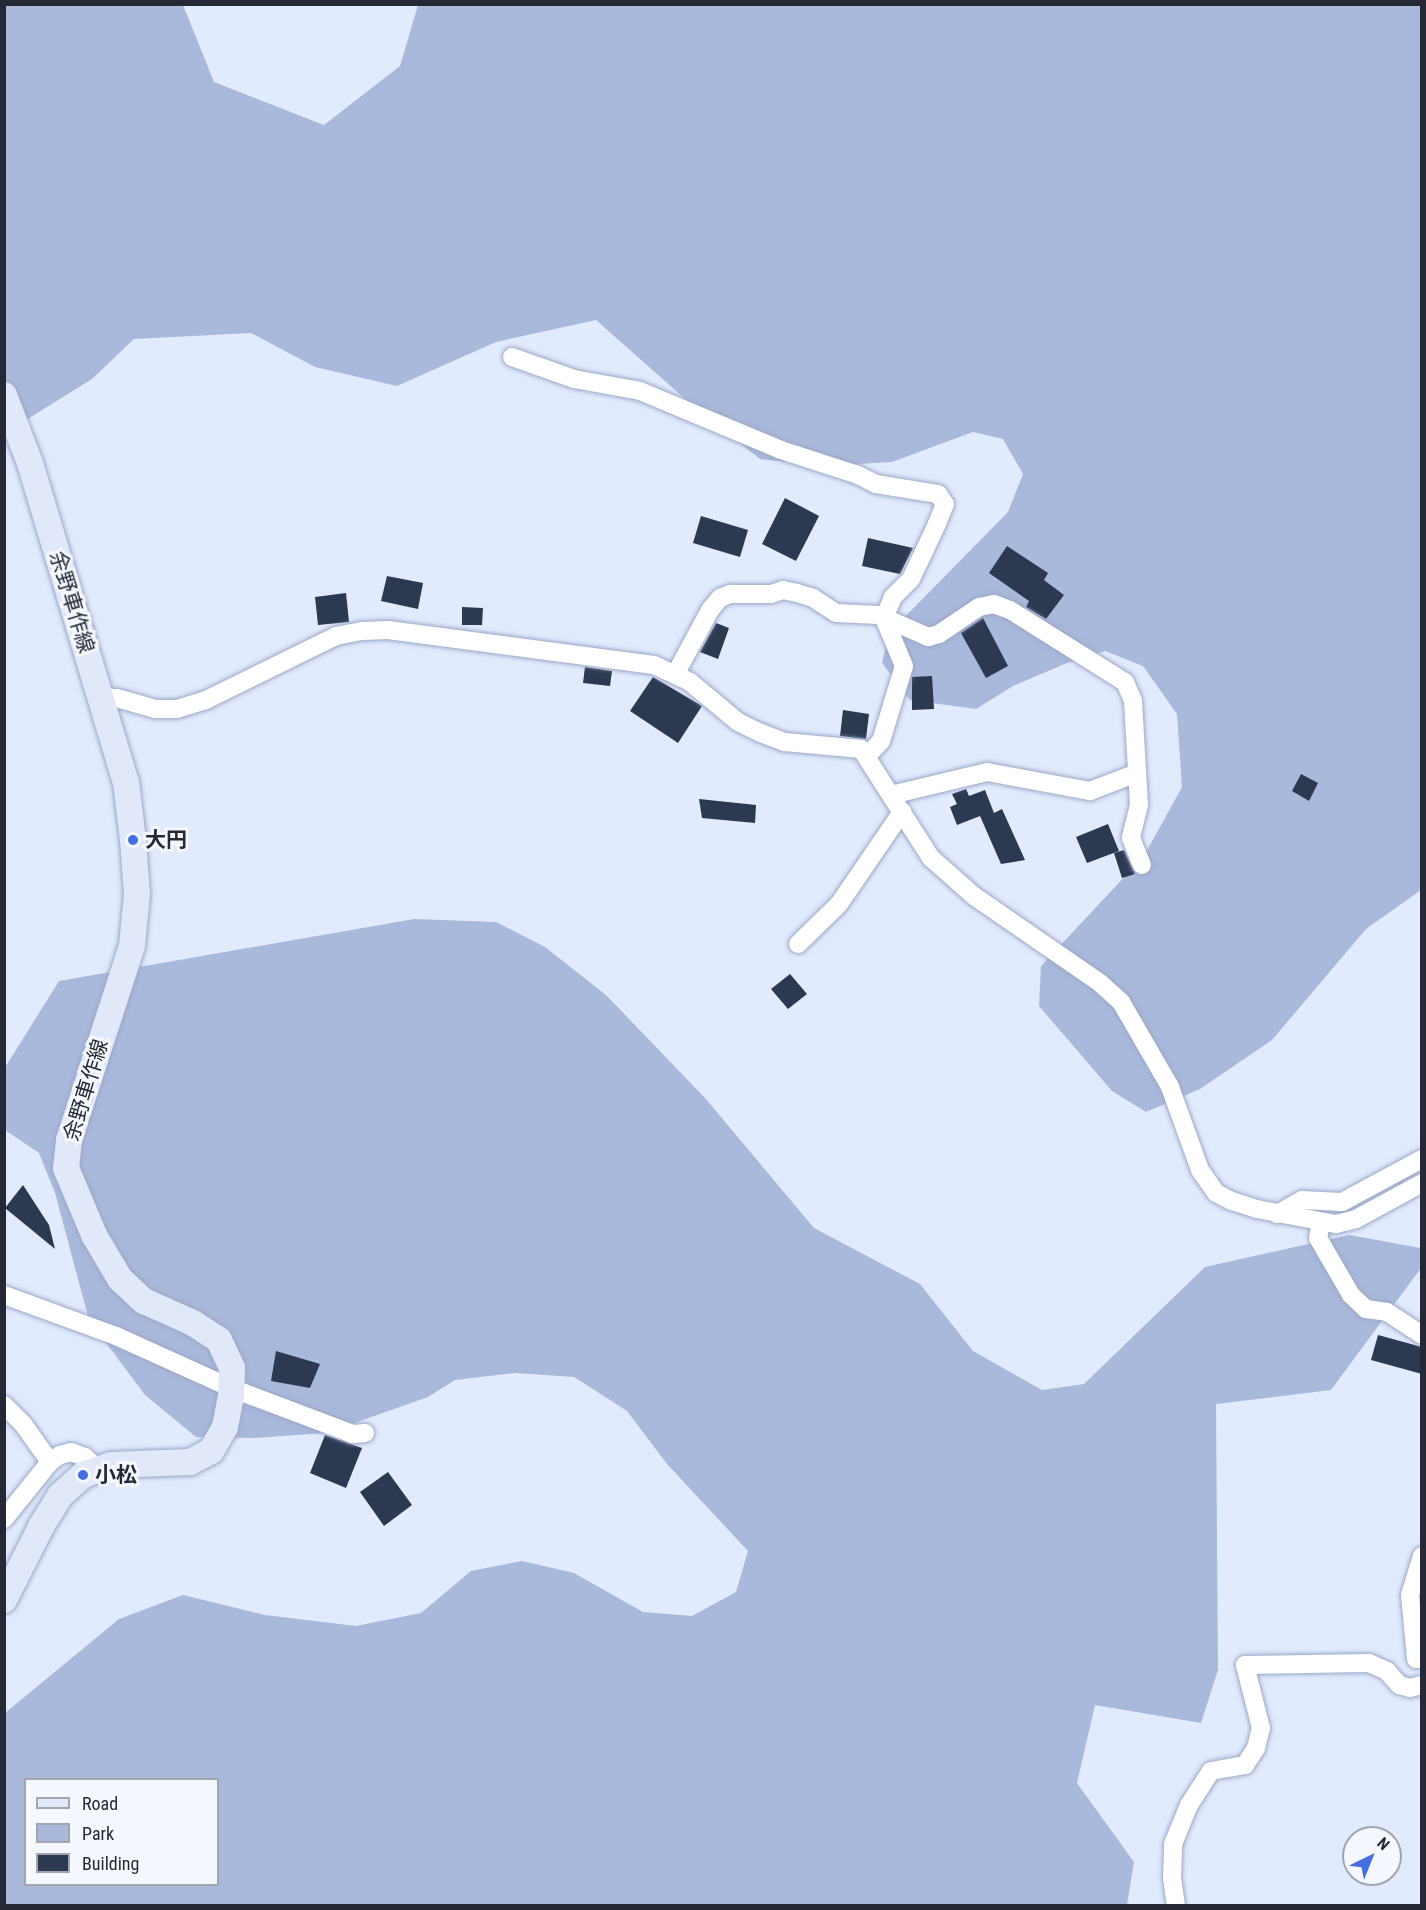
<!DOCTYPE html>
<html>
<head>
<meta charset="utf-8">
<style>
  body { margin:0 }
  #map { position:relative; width:1426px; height:1910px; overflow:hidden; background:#e2eafe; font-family:"Roboto Condensed","Noto Sans JP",sans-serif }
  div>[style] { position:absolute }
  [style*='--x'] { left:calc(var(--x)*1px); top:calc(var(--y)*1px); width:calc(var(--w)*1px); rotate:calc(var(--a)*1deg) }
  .green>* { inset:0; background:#a9b9dc }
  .building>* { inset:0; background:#2d3851 }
  .roads { filter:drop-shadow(0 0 2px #9ba9c7) drop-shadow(0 0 2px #9ba9c7) }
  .street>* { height:18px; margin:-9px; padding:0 9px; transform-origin:9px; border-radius:9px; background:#fff }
  .secondary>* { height:26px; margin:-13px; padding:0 13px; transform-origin:13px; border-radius:13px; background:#e0e8fa }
  .dots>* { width:16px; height:16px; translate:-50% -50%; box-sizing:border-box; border:3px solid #f5f8fe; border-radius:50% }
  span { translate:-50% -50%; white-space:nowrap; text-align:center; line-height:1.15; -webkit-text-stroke:6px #f5f8fe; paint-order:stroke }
  .street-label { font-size:21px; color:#242935 }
  .poi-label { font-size:21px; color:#242935; font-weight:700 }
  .left { translate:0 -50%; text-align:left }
  .frame { position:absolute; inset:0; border:6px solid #242935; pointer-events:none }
  .legend { position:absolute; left:24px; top:1778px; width:195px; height:108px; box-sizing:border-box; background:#f5f8fe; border:2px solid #a1a5ae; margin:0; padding:8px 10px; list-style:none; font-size:18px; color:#242935 }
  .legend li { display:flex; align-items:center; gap:12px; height:30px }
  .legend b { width:30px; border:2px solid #a1a5ae }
  .north { position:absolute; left:1342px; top:1826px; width:60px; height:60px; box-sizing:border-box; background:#f5f8fe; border:2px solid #a1a5ae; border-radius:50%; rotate:43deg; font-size:16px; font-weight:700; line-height:24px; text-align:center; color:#242935 }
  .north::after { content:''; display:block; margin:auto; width:21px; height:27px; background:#456ee0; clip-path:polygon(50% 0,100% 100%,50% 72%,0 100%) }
</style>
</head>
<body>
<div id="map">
  <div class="green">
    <i style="clip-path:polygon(5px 5px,183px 5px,214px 82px,324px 125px,400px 66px,418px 5px,1421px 5px,1421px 890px,1366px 929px,1272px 1040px,1200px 1089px,1146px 1112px,1112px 1091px,1039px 1006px,1041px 966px,1144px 856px,1182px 787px,1177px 714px,1143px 666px,1105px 651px,1067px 663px,1013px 686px,976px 709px,910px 700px,882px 663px,889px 633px,1008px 512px,1023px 474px,1003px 439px,973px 432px,892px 462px,825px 466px,760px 459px,692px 405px,596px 320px,496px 342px,397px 386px,315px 367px,251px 333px,134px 339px,92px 379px,5px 433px)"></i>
    <i style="clip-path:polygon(evenodd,414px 919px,496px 922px,545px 947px,606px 995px,705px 1098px,814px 1228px,920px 1284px,973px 1351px,1042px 1390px,1084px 1384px,1205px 1267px,1349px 1235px,1421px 1248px,1421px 1268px,1331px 1390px,1216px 1404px,1218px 1670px,1201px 1723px,1095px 1705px,1077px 1783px,1134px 1862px,1127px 1905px,5px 1905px,5px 1713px,119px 1619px,183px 1595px,265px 1615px,356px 1626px,421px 1613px,471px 1571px,522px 1561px,574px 1573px,643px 1612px,692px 1616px,736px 1592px,748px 1551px,667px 1464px,627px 1411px,574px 1377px,515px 1373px,455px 1380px,428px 1397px,326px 1433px,253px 1438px,196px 1437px,145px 1395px,89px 1320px,55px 1193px,39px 1153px,5px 1130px,4px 1069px,59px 981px,414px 919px,26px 1780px,218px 1780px,218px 1884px,26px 1884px,26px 1780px)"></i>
  </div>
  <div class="building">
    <i style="clip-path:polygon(785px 498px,819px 516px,796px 561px,762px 544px)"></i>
    <i style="clip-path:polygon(701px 516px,748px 530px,740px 557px,693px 543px)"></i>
    <i style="clip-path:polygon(868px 538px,913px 548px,900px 574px,862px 566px)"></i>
    <i style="clip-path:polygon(1007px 546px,1048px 573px,1044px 580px,1064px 595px,1046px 619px,1026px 607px,1029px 601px,989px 573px)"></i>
    <i style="clip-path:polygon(387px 576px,423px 583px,418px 609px,381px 601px)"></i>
    <i style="clip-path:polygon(346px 593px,349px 622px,318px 625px,315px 597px)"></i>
    <i style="clip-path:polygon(462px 607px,483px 608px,482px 625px,462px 625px)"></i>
    <i style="clip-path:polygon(983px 618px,1008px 666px,986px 678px,961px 633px)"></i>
    <i style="clip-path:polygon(716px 623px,729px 628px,718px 659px,700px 652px)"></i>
    <i style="clip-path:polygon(585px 667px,612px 671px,610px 686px,583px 683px)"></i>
    <i style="clip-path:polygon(932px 676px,934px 709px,912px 710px,912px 677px)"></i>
    <i style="clip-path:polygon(653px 677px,702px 706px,678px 743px,630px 711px)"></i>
    <i style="clip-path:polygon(843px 710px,869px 714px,866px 739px,840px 736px)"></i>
    <i style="clip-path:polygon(1301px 774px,1318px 783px,1309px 801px,1292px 791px)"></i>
    <i style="clip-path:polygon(966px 789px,969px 796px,985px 790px,994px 813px,1002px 809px,1025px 860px,1001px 864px,980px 816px,957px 825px,950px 807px,957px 804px,952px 794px)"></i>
    <i style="clip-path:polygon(699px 799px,756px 805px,755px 823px,702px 818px)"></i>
    <i style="clip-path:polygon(1108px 824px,1119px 851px,1087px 863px,1076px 837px)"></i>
    <i style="clip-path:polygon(1124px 850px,1135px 874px,1122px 878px,1114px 853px)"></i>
    <i style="clip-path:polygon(790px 974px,807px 994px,788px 1009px,771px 989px)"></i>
    <i style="clip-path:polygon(23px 1185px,49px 1225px,55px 1249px,5px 1208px)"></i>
    <i style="clip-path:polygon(1378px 1335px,1422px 1347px,1422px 1374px,1371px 1360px)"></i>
    <i style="clip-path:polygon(276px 1351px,320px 1364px,310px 1388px,271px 1381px)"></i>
    <i style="clip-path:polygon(325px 1435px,362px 1448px,346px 1488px,310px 1473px)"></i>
    <i style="clip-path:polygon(388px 1472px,412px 1505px,384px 1526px,360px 1492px)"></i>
  </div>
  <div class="roads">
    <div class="street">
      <i style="--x:512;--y:357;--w:66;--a:19.5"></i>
      <i style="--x:574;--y:379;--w:67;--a:10.3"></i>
      <i style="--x:640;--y:391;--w:153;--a:22.7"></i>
      <i style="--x:781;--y:450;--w:81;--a:18"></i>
      <i style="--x:858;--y:475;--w:20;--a:27"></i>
      <i style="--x:876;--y:484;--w:63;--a:9.2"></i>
      <i style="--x:938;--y:494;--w:12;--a:55"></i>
      <i style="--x:945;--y:504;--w:22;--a:112"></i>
      <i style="--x:937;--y:524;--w:61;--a:115.3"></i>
      <i style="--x:911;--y:579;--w:25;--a:135"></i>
      <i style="--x:893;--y:597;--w:23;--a:113"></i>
      <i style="--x:884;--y:618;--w:52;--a:67.4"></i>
      <i style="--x:904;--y:666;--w:78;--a:107"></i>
      <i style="--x:881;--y:741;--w:21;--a:133"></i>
      <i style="--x:676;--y:673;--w:72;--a:-61.6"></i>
      <i style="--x:710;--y:610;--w:16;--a:-50"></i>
      <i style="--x:720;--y:598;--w:11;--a:-22"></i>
      <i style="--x:730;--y:594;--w:41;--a:0"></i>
      <i style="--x:771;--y:594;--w:13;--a:-18"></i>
      <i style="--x:783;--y:590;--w:14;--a:12"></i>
      <i style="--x:797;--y:593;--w:17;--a:17"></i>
      <i style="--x:813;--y:598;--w:27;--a:33"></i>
      <i style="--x:836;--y:613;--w:42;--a:2.7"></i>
      <i style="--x:878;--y:615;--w:55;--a:23.7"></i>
      <i style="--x:928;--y:637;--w:11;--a:-15"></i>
      <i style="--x:939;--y:634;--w:48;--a:-34"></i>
      <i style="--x:979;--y:607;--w:15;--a:-11"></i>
      <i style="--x:994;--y:604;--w:17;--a:21"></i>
      <i style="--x:1010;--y:610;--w:136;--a:32.1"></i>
      <i style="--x:1125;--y:682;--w:21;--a:67"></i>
      <i style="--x:1133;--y:701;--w:104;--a:86.7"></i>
      <i style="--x:1139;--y:805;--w:34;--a:104"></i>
      <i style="--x:1131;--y:838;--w:29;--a:68"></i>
      <i style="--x:101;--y:697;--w:16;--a:4"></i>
      <i style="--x:117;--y:698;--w:40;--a:16"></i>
      <i style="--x:155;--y:709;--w:22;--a:0"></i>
      <i style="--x:177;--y:709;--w:30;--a:-17"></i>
      <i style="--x:206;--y:700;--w:145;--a:-26.2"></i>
      <i style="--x:336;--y:636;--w:26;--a:-11"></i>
      <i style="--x:362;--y:631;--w:26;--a:-2"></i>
      <i style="--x:388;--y:630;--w:268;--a:7.5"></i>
      <i style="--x:654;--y:665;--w:40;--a:25"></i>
      <i style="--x:690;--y:682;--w:62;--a:39.8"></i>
      <i style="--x:738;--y:722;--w:25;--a:26"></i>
      <i style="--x:761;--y:733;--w:26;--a:21"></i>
      <i style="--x:785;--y:742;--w:76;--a:5.3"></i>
      <i style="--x:861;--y:749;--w:130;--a:57.3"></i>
      <i style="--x:931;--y:858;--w:57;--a:41.5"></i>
      <i style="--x:974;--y:896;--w:153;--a:34.6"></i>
      <i style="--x:1100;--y:983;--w:28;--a:42"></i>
      <i style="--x:1121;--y:1002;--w:98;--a:60"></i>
      <i style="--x:1170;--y:1087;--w:88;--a:70.1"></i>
      <i style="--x:1200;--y:1170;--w:28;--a:55"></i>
      <i style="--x:1216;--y:1193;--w:18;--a:27"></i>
      <i style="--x:1232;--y:1201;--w:26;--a:18"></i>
      <i style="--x:1257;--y:1209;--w:80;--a:10.8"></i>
      <i style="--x:1336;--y:1224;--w:21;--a:-14"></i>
      <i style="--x:1356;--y:1219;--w:75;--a:-28.6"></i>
      <i style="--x:891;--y:795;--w:99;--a:-13.5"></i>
      <i style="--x:987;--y:772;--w:105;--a:10.5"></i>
      <i style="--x:1090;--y:791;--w:50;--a:-21"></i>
      <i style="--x:798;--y:944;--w:57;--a:-44.3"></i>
      <i style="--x:839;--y:904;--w:112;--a:-55.6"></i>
      <i style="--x:1277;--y:1214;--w:29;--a:-29"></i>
      <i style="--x:1302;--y:1200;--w:40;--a:2.9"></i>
      <i style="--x:1342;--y:1202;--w:91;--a:-28.3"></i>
      <i style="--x:1321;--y:1223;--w:15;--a:101"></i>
      <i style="--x:1318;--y:1238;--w:66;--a:59.9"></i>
      <i style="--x:1351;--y:1295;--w:21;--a:43"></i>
      <i style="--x:1366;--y:1309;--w:21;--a:8"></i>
      <i style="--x:1387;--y:1312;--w:42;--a:33.3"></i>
      <i style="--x:4;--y:1295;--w:119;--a:20.1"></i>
      <i style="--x:116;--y:1336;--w:126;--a:24.3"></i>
      <i style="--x:231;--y:1388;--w:130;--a:20.7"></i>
      <i style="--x:353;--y:1434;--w:12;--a:-5"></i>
      <i style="--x:4;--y:1405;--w:27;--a:45"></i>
      <i style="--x:23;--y:1424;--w:47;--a:54.6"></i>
      <i style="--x:4;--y:1519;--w:73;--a:-51.1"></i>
      <i style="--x:50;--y:1462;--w:12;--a:-35"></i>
      <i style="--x:60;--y:1455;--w:11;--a:-15"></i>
      <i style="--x:71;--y:1452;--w:15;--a:20"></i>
      <i style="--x:85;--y:1457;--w:19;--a:43"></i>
      <i style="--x:1422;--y:1556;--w:41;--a:107.1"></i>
      <i style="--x:1410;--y:1595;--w:64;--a:84.6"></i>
      <i style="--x:1416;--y:1659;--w:6;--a:0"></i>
      <i style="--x:1176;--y:1906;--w:28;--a:-98"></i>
      <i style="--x:1172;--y:1878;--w:34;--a:-88"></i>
      <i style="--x:1173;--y:1844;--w:42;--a:-67.7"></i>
      <i style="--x:1189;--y:1805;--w:40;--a:-57.1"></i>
      <i style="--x:1211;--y:1771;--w:35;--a:-10"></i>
      <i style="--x:1245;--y:1765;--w:20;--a:-57"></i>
      <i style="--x:1256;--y:1748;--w:21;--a:-76"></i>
      <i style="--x:1261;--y:1728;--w:65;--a:-104.3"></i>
      <i style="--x:1245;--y:1665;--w:124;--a:-0.9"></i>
      <i style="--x:1369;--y:1663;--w:20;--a:24"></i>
      <i style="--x:1387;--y:1671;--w:18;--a:49"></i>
      <i style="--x:1399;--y:1685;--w:11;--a:15"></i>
      <i style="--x:1410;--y:1688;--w:12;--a:-14"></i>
    </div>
    <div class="secondary">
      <i style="--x:4;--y:395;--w:73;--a:69.1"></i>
      <i style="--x:30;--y:463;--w:333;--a:73.3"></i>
      <i style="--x:126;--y:782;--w:58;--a:83.1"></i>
      <i style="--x:133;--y:840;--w:54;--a:85.8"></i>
      <i style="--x:137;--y:894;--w:52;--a:95.5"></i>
      <i style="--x:132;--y:946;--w:204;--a:108"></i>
      <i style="--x:69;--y:1140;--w:28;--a:96"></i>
      <i style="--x:66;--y:1168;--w:73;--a:67.3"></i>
      <i style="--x:94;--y:1235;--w:51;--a:59.4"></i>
      <i style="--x:120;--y:1279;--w:33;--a:43"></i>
      <i style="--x:144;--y:1301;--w:54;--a:24.2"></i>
      <i style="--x:193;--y:1323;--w:31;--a:33"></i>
      <i style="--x:219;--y:1340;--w:31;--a:65"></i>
      <i style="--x:232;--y:1368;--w:28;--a:92"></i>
      <i style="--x:231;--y:1396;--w:32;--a:101"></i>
      <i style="--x:225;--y:1427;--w:28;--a:120"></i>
      <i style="--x:211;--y:1451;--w:24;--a:152"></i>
      <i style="--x:190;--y:1462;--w:79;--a:177.8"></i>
      <i style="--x:111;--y:1465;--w:30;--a:160"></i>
      <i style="--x:83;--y:1475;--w:31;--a:138"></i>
      <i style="--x:60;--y:1496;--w:36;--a:122"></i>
      <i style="--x:41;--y:1527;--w:82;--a:116.9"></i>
    </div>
  </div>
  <div class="dots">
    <i style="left:133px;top:840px;background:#456ee0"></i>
    <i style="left:83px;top:1475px;background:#456ee0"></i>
  </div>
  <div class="street-label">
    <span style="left:72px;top:602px;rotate:73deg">余野車作線</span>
    <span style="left:86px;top:1090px;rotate:-73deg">余野車作線</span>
  </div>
  <div class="poi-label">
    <span class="left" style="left:145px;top:840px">大円</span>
    <span class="left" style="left:95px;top:1475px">小松</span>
  </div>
  <div class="frame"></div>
  <ul class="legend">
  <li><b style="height:8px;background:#e0e8fa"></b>Road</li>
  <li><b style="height:16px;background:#a9b9dc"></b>Park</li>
  <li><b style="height:16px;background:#2d3851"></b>Building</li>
  </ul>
  <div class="north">N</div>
</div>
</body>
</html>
